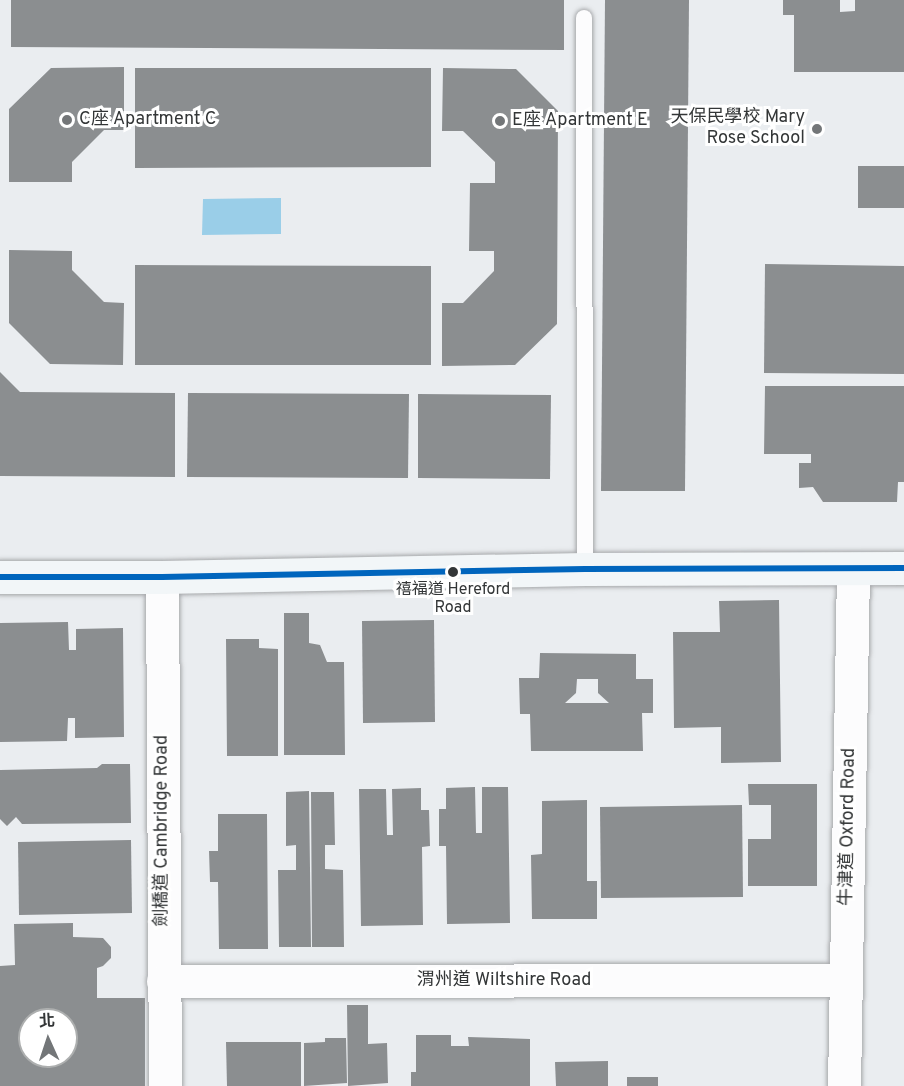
<!DOCTYPE html>
<html>
<head>
<meta charset="utf-8">
<style>
  body { margin:0 }
  #map { position:relative; width:904px; height:1086px; overflow:hidden; background:#eaedf0; font-family:Overpass,"Noto Sans TC",sans-serif }
  div>[style] { position:absolute }
  [style*='--x'] { left:calc(var(--x)*1px); top:calc(var(--y)*1px); width:calc(var(--w)*1px); rotate:calc(var(--a)*1deg) }
  .water>* { inset:0; background:#9acee8 }
  .building>* { inset:0; background:#8b8e90 }
  .roads { filter:drop-shadow(0 0 2px #a7a9ab) drop-shadow(0 0 2px #a7a9ab) }
  .lane>* { height:16px; margin:-8px; padding:0 8px; transform-origin:8px; border-radius:8px; background:#fcfcfd }
  .street>* { height:33px; margin:-16.5px; padding:0 16.5px; transform-origin:16.5px; border-radius:16.5px; background:#fcfcfd }
  .secondary>* { height:33px; margin:-16.5px; padding:0 16.5px; transform-origin:16.5px; border-radius:16.5px; background:#f2f6f8 }
  .bus-1>* { height:6px; margin:-3px; padding:0 3px; transform-origin:3px; border-radius:3px; background:#0065bd }
  .dots>* { width:16px; height:16px; translate:-50% -50%; box-sizing:border-box; border:3px solid #fff; border-radius:50% }
  span { translate:-50% -50%; white-space:nowrap; text-align:center; line-height:1.15; -webkit-text-stroke:6px #fff; paint-order:stroke }
  .bus-label { font-size:16px; color:#333637 }
  .poi-label { font-size:18px; color:#333637 }
  .right { translate:-100% -50%; text-align:right }
  .left { translate:0 -50%; text-align:left }
  .street-label { font-size:18px; color:#333637 }
  .north { position:absolute; left:18px; top:1008px; width:60px; height:60px; box-sizing:border-box; background:#fff; border:2px solid #adafaf; border-radius:50%; rotate:357deg; font-size:16px; font-weight:700; line-height:24px; text-align:center; color:#333637 }
  .north::after { content:''; display:block; margin:auto; width:21px; height:27px; background:#737678; clip-path:polygon(50% 0,100% 100%,50% 72%,0 100%) }
</style>
</head>
<body>
<div id="map">
  <div class="water">
    <i style="clip-path:polygon(281px 198px,281px 234px,202px 235px,203px 199px)"></i>
  </div>
  <div class="building">
    <i style="clip-path:polygon(11px 0,564px 0,564px 50px,11px 47px)"></i>
    <i style="clip-path:polygon(605px 0,689px 0,685px 491px,601px 491px)"></i>
    <i style="clip-path:polygon(783px 0,840px 0,840px 12px,855px 11px,855px 0,904px 0,904px 72px,794px 72px,794px 15px,783px 15px)"></i>
    <i style="clip-path:polygon(124px 67px,124px 130px,104px 130px,72px 162px,72px 182px,9px 182px,9px 109px,51px 68px)"></i>
    <i style="clip-path:polygon(135px 68px,431px 68px,431px 167px,135px 168px)"></i>
    <i style="clip-path:polygon(443px 68px,516px 69px,558px 111px,557px 324px,515px 365px,442px 366px,442px 303px,463px 303px,494px 271px,494px 251px,469px 251px,470px 183px,495px 183px,495px 162px,463px 131px,442px 131px)"></i>
    <i style="clip-path:polygon(858px 166px,904px 166px,904px 208px,858px 208px)"></i>
    <i style="clip-path:polygon(9px 250px,72px 251px,72px 270px,104px 302px,124px 303px,123px 365px,50px 364px,9px 323px)"></i>
    <i style="clip-path:polygon(765px 264px,904px 266px,904px 374px,764px 373px)"></i>
    <i style="clip-path:polygon(135px 265px,431px 266px,431px 365px,135px 365px)"></i>
    <i style="clip-path:polygon(0 372px,20px 392px,175px 393px,175px 477px,0 476px)"></i>
    <i style="clip-path:polygon(765px 386px,904px 386px,904px 482px,898px 482px,897px 502px,823px 502px,813px 487px,799px 488px,799px 463px,811px 463px,811px 454px,764px 454px)"></i>
    <i style="clip-path:polygon(188px 393px,409px 394px,408px 478px,187px 477px)"></i>
    <i style="clip-path:polygon(418px 394px,551px 395px,550px 479px,418px 478px)"></i>
    <i style="clip-path:polygon(779px 600px,781px 762px,721px 763px,721px 727px,674px 728px,673px 632px,720px 632px,719px 601px)"></i>
    <i style="clip-path:polygon(284px 613px,309px 613px,309px 643px,320px 645px,327px 662px,344px 662px,345px 755px,284px 755px)"></i>
    <i style="clip-path:polygon(434px 620px,435px 722px,363px 723px,362px 621px)"></i>
    <i style="clip-path:polygon(68px 622px,69px 650px,76px 650px,76px 629px,123px 628px,124px 737px,75px 738px,75px 718px,68px 718px,67px 741px,0 742px,0 623px)"></i>
    <i style="clip-path:polygon(226px 639px,259px 639px,259px 648px,278px 649px,278px 756px,227px 756px)"></i>
    <i style="clip-path:polygon(evenodd,540px 653px,636px 654px,636px 679px,653px 679px,653px 713px,642px 713px,643px 751px,531px 751px,530px 714px,520px 714px,519px 678px,539px 678px,540px 653px,577px 679px,598px 679px,598px 693px,609px 703px,565px 703px,576px 693px,577px 679px)"></i>
    <i style="clip-path:polygon(102px 764px,130px 764px,131px 823px,22px 824px,16px 817px,7px 826px,0 819px,0 770px,97px 768px)"></i>
    <i style="clip-path:polygon(748px 784px,817px 784px,817px 886px,748px 886px,748px 839px,771px 839px,771px 805px,749px 805px)"></i>
    <i style="clip-path:polygon(475px 787px,476px 833px,482px 833px,482px 787px,508px 787px,510px 923px,447px 924px,446px 846px,439px 846px,439px 809px,446px 809px,446px 788px)"></i>
    <i style="clip-path:polygon(421px 788px,421px 810px,429px 810px,430px 846px,422px 847px,423px 925px,361px 926px,359px 789px,386px 789px,387px 835px,393px 835px,392px 789px)"></i>
    <i style="clip-path:polygon(309px 791px,311px 947px,279px 947px,278px 870px,296px 870px,296px 845px,286px 846px,286px 792px)"></i>
    <i style="clip-path:polygon(311px 792px,334px 792px,335px 845px,325px 845px,325px 869px,343px 870px,344px 947px,312px 947px)"></i>
    <i style="clip-path:polygon(587px 800px,587px 881px,597px 881px,597px 919px,532px 919px,531px 855px,542px 854px,542px 801px)"></i>
    <i style="clip-path:polygon(742px 805px,743px 897px,601px 898px,600px 807px)"></i>
    <i style="clip-path:polygon(218px 814px,267px 814px,268px 949px,219px 949px,218px 882px,210px 882px,209px 851px,218px 851px)"></i>
    <i style="clip-path:polygon(131px 840px,132px 913px,19px 915px,18px 842px)"></i>
    <i style="clip-path:polygon(evenodd,73px 923px,73px 937px,103px 938px,111px 947px,111px 958px,103px 966px,97px 968px,97px 998px,145px 998px,145px 1086px,0 1086px,0 966px,15px 965px,14px 924px,73px 923px,30px 1020px,66px 1020px,66px 1056px,30px 1056px,30px 1020px)"></i>
    <i style="clip-path:polygon(347px 1005px,368px 1005px,368px 1044px,387px 1043px,388px 1083px,348px 1086px)"></i>
    <i style="clip-path:polygon(416px 1035px,451px 1035px,451px 1046px,469px 1046px,468px 1037px,530px 1039px,530px 1086px,411px 1086px,411px 1072px,416px 1072px)"></i>
    <i style="clip-path:polygon(325px 1038px,346px 1038px,347px 1083px,304px 1086px,304px 1043px,325px 1042px)"></i>
    <i style="clip-path:polygon(226px 1042px,301px 1042px,301px 1086px,227px 1086px)"></i>
    <i style="clip-path:polygon(608px 1061px,608px 1086px,556px 1086px,555px 1062px)"></i>
    <i style="clip-path:polygon(627px 1077px,658px 1077px,658px 1086px,627px 1086px)"></i>
  </div>
  <div class="roads">
    <div class="lane">
      <i style="--x:584;--y:18;--w:551;--a:89.9"></i>
    </div>
    <div class="street">
      <i style="--x:162;--y:577;--w:509;--a:89.66"></i>
      <i style="--x:163;--y:981;--w:683;--a:-0.08"></i>
      <i style="--x:844;--y:1086;--w:517;--a:-89"></i>
    </div>
    <div class="secondary">
      <i style="--x:0;--y:577;--w:162;--a:0"></i>
      <i style="--x:162;--y:577;--w:423;--a:-1.1"></i>
      <i style="--x:585;--y:569;--w:319;--a:-0.2"></i>
    </div>
  </div>
  <div class="bus-1">
    <i style="--x:0;--y:577;--w:162;--a:0"></i>
    <i style="--x:162;--y:577;--w:423;--a:-1.1"></i>
    <i style="--x:585;--y:569;--w:319;--a:-0.2"></i>
  </div>
  <div class="dots">
    <i style="left:67px;top:120px;background:#737678"></i>
    <i style="left:500px;top:121px;background:#737678"></i>
    <i style="left:817px;top:129px;background:#737678"></i>
    <i style="left:453px;top:572px;background:#333637"></i>
  </div>
  <div class="bus-label">
    <span style="left:453px;top:599px">禧福道 Hereford<br>Road</span>
  </div>
  <div class="poi-label">
    <span class="right" style="left:805px;top:129px">天保民學校 Mary<br>Rose School</span>
    <span class="left" style="left:79px;top:120px">C座 Apartment C</span>
    <span class="left" style="left:512px;top:121px">E座 Apartment E</span>
  </div>
  <div class="street-label">
    <span style="left:849px;top:827px;rotate:-89deg">牛津道 Oxford Road</span>
    <span style="left:163px;top:831px;rotate:-90deg">劍橋道 Cambridge Road</span>
    <span style="left:504px;top:981px">渭州道 Wiltshire Road</span>
  </div>
  <div class="north">北</div>
</div>
</body>
</html>
